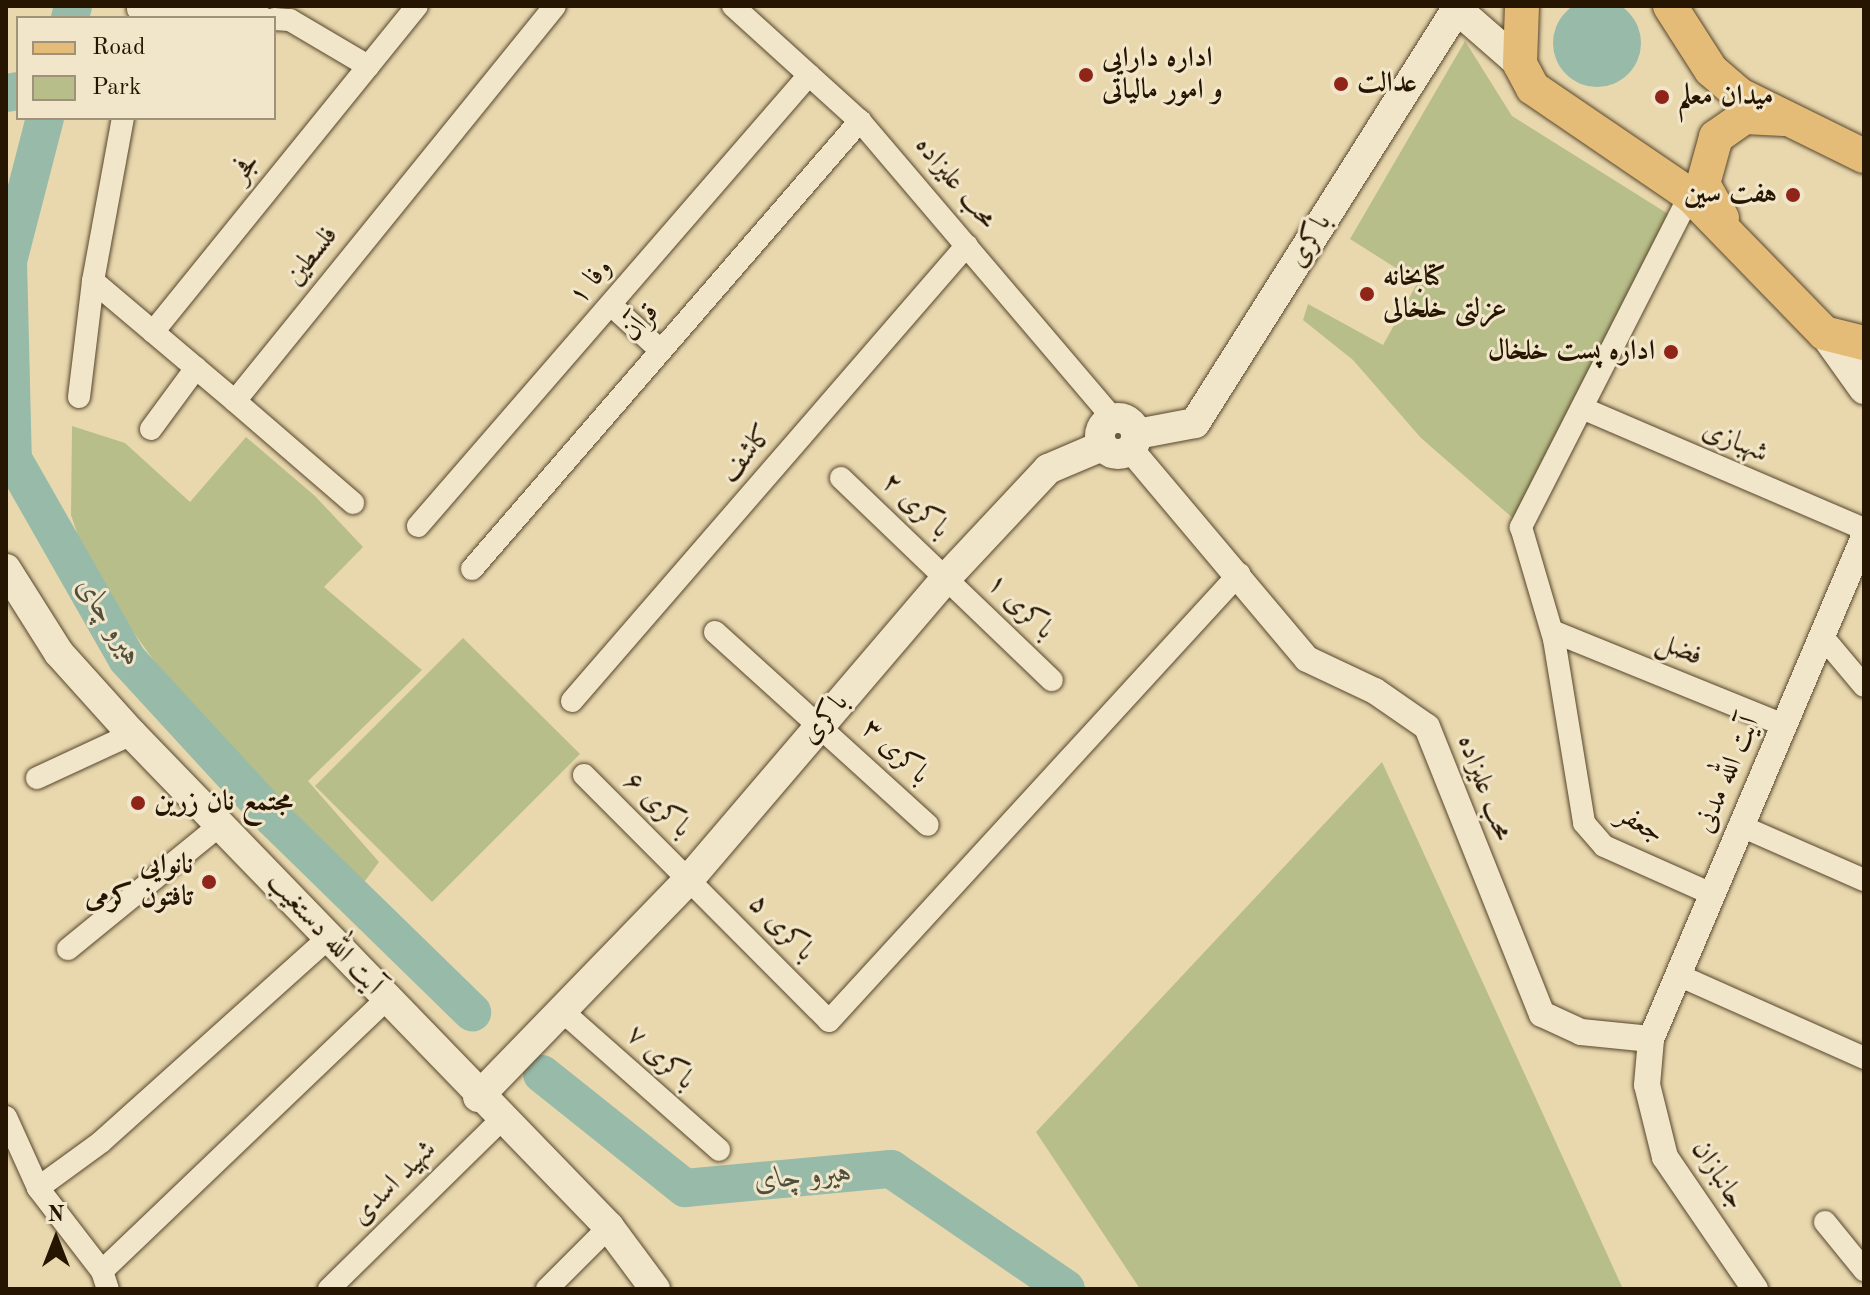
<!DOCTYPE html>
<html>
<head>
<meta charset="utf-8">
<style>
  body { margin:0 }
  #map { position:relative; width:1870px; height:1295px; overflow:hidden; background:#e9d8ae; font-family:"Old Standard TT",Amiri,serif }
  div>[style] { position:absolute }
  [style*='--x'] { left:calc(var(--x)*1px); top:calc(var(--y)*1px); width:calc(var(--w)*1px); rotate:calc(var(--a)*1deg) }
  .green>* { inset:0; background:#b8be89 }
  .water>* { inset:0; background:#97baa9 }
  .round { border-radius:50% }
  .river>* { height:38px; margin:-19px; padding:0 19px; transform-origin:19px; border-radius:19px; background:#97baa9 }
  .roads { filter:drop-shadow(0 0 2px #57462c) drop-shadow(0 0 2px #57462c) }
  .minor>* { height:22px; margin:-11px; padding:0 11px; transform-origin:11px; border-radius:11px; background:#f1e6ca }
  .tertiary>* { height:26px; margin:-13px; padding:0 13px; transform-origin:13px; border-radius:13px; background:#f1e6ca }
  .secondary>* { height:30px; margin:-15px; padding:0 15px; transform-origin:15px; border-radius:15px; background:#f1e6ca }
  .secondary>.ring { margin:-15px; padding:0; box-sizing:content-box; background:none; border:30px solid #f1e6ca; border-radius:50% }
  .primary>* { height:34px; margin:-17px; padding:0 17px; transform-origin:17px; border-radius:17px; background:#e4bc77 }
  .dots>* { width:22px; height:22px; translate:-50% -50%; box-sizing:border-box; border:4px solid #f1e6ca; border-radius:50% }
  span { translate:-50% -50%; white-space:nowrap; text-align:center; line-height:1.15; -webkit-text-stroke:6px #f1e6ca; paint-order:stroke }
  .poi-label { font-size:28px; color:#261501; font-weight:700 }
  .left { translate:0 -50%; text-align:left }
  .right { translate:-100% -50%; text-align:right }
  .street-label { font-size:28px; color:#261501 }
  .water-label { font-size:30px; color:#4e4f3c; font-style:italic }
  .frame { position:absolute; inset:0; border:8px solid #261501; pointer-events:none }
  .legend { position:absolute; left:16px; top:16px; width:260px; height:104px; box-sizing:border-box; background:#f1e6ca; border:2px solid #a0927a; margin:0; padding:10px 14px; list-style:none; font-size:24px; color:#261501 }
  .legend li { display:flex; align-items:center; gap:16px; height:40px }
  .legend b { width:40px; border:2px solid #a0927a }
  .north { position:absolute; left:16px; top:1199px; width:80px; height:80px; -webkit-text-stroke:6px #f1e6ca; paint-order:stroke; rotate:0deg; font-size:22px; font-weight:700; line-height:32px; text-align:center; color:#261501 }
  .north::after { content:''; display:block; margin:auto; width:28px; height:36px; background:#261501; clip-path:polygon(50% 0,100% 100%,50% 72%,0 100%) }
</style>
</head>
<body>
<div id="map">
  <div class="green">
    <i style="clip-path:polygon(1465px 41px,1512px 116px,1673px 217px,1515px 520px,1421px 438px,1353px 360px,1303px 320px,1308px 304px,1383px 345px,1418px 282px,1350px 239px)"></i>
    <i style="clip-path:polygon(72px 426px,125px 443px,190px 502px,246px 437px,315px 496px,363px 547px,324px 587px,422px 670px,308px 781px,379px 862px,359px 889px,184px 703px,90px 571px,71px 515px)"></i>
    <i style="clip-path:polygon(463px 638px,580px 754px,432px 902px,315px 786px)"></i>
    <i style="clip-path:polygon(1382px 762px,1623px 1289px,1140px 1289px,1036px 1132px)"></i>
  </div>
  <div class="water">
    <i class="round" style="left:1553px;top:-1px;width:88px;height:88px"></i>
  </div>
  <div class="river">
    <i style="--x:70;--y:18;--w:12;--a:-76"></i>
    <i style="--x:6;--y:93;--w:12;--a:-9"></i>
    <i style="--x:45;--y:118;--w:148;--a:104.5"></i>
    <i style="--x:8;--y:261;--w:198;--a:88.6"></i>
    <i style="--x:13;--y:459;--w:230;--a:60.3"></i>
    <i style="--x:127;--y:659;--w:217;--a:47.4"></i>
    <i style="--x:274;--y:819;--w:277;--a:44.3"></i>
    <i style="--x:542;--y:1074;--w:183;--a:38.6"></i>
    <i style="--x:685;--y:1188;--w:207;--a:-5.3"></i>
    <i style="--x:891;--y:1169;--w:212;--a:34.4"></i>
  </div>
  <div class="roads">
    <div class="minor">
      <i style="--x:733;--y:6;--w:171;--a:42.2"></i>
      <i style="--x:860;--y:121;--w:390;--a:49.6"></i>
      <i style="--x:138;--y:9;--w:125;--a:4.1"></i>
      <i style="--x:274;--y:19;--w:16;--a:4"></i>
      <i style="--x:290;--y:20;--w:91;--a:30.5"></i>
      <i style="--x:1690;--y:195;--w:373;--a:117"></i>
      <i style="--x:1521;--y:527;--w:117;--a:73.6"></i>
      <i style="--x:1554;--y:639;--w:186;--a:80.7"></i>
      <i style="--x:1584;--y:823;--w:30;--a:49"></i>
      <i style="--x:1604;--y:846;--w:118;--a:24"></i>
      <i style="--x:93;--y:281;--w:186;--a:40.2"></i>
      <i style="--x:235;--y:401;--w:508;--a:-50.99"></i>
      <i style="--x:611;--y:305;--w:65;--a:42.5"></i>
      <i style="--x:153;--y:332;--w:419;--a:-51"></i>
      <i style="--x:79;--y:397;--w:117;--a:-83.1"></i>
      <i style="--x:93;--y:281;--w:166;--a:-79.6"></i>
      <i style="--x:235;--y:401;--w:156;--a:40.8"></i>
      <i style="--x:1582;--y:408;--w:307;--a:23.2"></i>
      <i style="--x:151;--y:429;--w:76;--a:-53.6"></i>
      <i style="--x:841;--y:478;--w:292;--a:43.8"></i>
      <i style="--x:418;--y:526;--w:597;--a:-49.08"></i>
      <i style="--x:472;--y:569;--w:593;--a:-49.11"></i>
      <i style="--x:1552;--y:631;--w:250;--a:22.1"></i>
      <i style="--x:715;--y:632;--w:287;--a:42.2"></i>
      <i style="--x:1822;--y:636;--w:65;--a:50"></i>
      <i style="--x:572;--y:701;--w:603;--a:-49.1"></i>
      <i style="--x:584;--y:775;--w:347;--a:45.1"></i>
      <i style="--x:829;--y:1021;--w:607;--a:-47.47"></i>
      <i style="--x:37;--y:778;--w:105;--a:-24.9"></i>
      <i style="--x:1741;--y:826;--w:134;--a:23.7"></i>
      <i style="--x:68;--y:949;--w:196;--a:-39.2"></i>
      <i style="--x:1678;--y:975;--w:204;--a:24"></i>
      <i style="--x:561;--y:1010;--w:211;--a:41.5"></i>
      <i style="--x:6;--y:1117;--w:78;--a:65.7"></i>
      <i style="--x:38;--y:1188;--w:105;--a:52.4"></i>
      <i style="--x:102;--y:1271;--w:19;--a:72"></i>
      <i style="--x:38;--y:1188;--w:78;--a:-36.1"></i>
      <i style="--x:101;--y:1142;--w:305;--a:-41.9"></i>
      <i style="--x:1825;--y:1222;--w:62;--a:50.9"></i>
      <i style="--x:102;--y:1271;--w:393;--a:-43.7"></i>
      <i style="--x:329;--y:1289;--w:241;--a:-44.5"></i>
      <i style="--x:547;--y:1289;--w:88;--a:-45"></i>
    </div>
    <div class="tertiary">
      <i style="--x:1131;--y:450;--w:273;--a:49.9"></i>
      <i style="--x:1307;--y:659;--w:75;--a:25.2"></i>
      <i style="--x:1375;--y:691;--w:63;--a:34.7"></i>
      <i style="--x:1427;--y:727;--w:309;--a:68.2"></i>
      <i style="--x:1542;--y:1014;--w:43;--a:24.8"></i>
      <i style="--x:1581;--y:1032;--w:70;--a:5.7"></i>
      <i style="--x:1755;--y:1289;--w:160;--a:-124.3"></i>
      <i style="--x:1665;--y:1157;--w:74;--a:-104"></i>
      <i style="--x:1647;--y:1085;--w:46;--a:-85"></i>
      <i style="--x:1651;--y:1039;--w:545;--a:-67.01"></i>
    </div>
    <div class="secondary">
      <i style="--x:1824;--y:333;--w:69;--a:54.5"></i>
      <i class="ring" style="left:1100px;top:418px;width:6px;height:6px"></i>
      <i style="--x:1137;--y:434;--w:59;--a:-10.7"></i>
      <i style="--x:1195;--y:423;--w:490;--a:-57.7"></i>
      <i style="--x:1457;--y:9;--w:84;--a:41.1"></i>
      <i style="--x:6;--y:569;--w:99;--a:57.8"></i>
      <i style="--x:59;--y:653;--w:109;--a:48"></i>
      <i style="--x:132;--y:734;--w:686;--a:45.94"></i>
      <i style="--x:609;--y:1227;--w:77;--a:53.4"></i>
      <i style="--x:478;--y:1097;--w:305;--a:-45.9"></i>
      <i style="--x:690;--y:878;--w:396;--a:-49.5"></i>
      <i style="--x:947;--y:577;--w:148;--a:-46.9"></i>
      <i style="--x:1048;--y:469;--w:59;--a:-23.1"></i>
    </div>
    <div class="primary">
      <i style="--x:1522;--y:6;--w:58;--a:92"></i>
      <i style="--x:1520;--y:64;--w:27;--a:62"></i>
      <i style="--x:1533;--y:88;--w:190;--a:34.3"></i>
      <i style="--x:1690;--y:195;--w:192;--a:45.8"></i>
      <i style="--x:1824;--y:333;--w:41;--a:14"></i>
      <i style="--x:1670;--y:6;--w:76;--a:57.4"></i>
      <i style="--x:1711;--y:70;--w:38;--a:41"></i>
      <i style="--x:1740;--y:95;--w:138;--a:26.2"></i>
      <i style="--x:1722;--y:218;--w:39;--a:-119"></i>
      <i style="--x:1703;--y:184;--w:49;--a:-74.5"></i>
      <i style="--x:1716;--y:137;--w:35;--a:-35"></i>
      <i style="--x:1745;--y:117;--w:39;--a:3"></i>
    </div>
  </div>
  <div class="dots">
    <i style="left:1086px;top:75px;background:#8f2418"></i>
    <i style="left:1341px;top:84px;background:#8f2418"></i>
    <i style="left:1662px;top:97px;background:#8f2418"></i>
    <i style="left:1793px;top:195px;background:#8f2418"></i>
    <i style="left:1367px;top:294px;background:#8f2418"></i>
    <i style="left:1671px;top:352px;background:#8f2418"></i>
    <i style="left:138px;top:803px;background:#8f2418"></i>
    <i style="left:209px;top:882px;background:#8f2418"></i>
  </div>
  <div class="poi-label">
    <span class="left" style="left:1102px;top:75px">اداره دارایی<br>و امور مالیاتی</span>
    <span class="left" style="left:1357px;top:84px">عدالت</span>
    <span class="left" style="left:1678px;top:97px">میدان معلم</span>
    <span class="right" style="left:1777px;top:195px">هفت سین</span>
    <span class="left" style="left:1383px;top:294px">کتابخانه<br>عزلتی خلخالی</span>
    <span class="right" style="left:1655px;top:352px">اداره پست خلخال</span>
    <span class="left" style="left:154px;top:803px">مجتمع نان زرین</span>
    <span class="right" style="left:193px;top:882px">نانوایی<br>تافتون کرمی</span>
  </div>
  <div class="street-label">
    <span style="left:246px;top:168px;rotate:-51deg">فجر</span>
    <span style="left:955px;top:183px;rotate:50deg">محب علیزاده</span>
    <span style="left:1310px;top:241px;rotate:-58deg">باکری</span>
    <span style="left:312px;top:256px;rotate:-51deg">فلسطین</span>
    <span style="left:591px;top:282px;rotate:-50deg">وفا ۱</span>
    <span style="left:641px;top:323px;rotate:-49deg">قرآن</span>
    <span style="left:1735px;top:442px;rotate:23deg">شهبازی</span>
    <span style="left:747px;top:454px;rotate:-49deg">کاشف</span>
    <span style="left:915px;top:506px;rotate:43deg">باکری ۲</span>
    <span style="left:1020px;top:607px;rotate:44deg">باکری ۱</span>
    <span style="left:1679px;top:650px;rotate:22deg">فضل</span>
    <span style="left:825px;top:719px;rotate:-49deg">باکری</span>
    <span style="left:895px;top:752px;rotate:43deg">باکری ۳</span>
    <span style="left:1728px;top:775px;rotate:-67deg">آیت‌ الله مدنی</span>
    <span style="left:1484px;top:788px;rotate:69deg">محب علیزاده</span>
    <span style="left:657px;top:805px;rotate:44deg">باکری ۶</span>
    <span style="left:1640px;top:825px;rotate:30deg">جعفر</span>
    <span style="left:781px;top:928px;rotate:46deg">باکری ۵</span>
    <span style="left:324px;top:934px;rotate:47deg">آیت الله دستغیب</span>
    <span style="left:660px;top:1058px;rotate:42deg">باکری ۷</span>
    <span style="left:1718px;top:1175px;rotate:57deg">جانبازان</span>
    <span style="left:394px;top:1183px;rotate:-45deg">شهید اسدی</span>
  </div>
  <div class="water-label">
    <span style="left:109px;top:622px;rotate:58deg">هیرو چای</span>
    <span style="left:803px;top:1177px;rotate:-5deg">هیرو چای</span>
  </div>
  <div class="frame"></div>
  <ul class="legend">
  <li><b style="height:10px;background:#e4bc77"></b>Road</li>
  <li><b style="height:22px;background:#b8be89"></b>Park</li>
  </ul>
  <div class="north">N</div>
</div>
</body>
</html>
